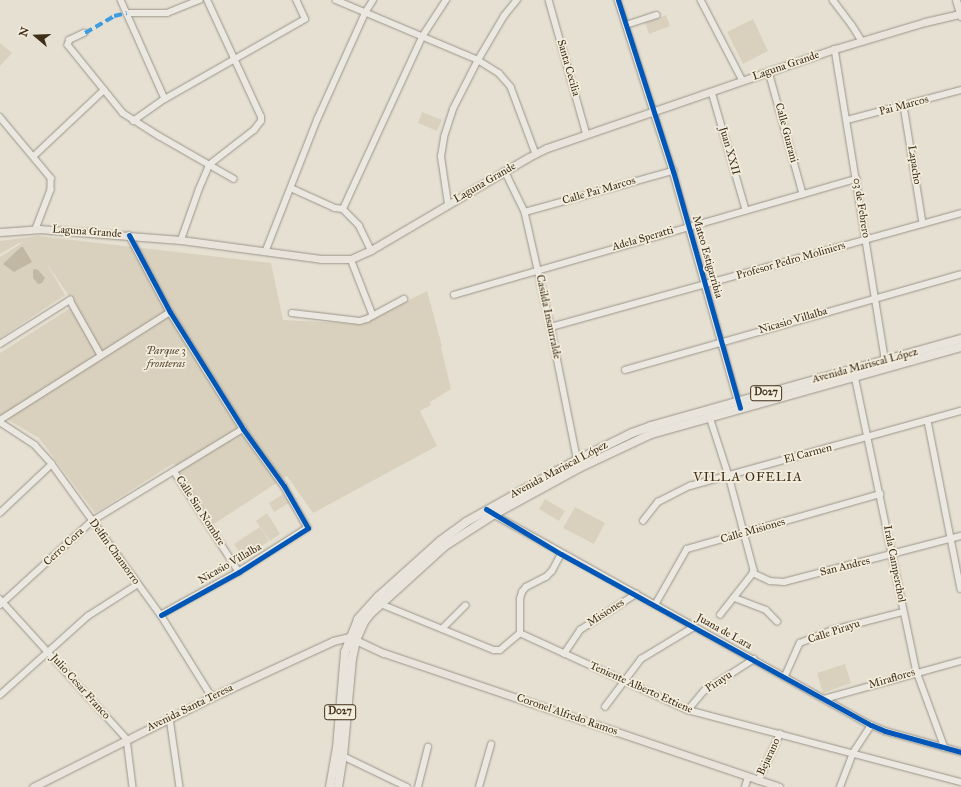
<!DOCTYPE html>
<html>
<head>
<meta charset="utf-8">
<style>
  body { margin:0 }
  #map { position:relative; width:961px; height:787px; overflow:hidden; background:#e5e0d2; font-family:"IM FELL Great Primer",serif }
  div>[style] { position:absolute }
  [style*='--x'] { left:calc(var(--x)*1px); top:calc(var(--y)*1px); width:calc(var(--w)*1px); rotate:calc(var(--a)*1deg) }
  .green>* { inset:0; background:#d9d1bd }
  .water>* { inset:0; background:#c1b7a2 }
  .roads { filter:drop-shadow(0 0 1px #9b958a) drop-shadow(0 0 1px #9b958a) }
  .minor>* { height:5.5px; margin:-2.75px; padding:0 2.75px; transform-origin:2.75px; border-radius:2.75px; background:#ebe8e1 }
  .major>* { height:7px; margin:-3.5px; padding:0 3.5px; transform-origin:3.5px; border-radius:3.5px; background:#e8e4dc }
  .highway>* { height:8px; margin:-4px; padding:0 4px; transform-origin:4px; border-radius:4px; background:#e8e4dc }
  .quiet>* { height:4px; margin-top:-2px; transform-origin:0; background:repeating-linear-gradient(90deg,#3f9ddf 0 8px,transparent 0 12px) }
  .cycleway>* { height:5px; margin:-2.5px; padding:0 2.5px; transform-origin:2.5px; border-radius:2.5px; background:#0057b8 }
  span { translate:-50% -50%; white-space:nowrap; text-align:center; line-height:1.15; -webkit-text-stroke:3.5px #f3eddd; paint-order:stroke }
  .shield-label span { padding:1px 3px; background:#f3eddd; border:1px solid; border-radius:3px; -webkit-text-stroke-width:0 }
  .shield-label { font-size:10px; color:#3f2d17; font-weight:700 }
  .street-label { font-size:11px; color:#3f2d17 }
  .park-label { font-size:11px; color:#5c4b35; font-style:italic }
  .quarter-label { font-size:13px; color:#3f2d17; letter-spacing:1px }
  .north { position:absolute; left:16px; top:16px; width:40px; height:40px; -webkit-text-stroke:3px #f3eddd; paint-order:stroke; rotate:289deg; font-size:11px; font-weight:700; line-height:16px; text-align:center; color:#3f2d17 }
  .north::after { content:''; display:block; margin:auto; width:14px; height:18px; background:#3f2d17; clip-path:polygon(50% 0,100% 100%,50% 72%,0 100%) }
</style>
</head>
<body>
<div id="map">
  <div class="green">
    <i style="clip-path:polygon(666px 15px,670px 26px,649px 34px,645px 23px)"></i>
    <i style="clip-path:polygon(753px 19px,768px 51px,743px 64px,727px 32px)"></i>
    <i style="clip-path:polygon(0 43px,12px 53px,0 66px)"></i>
    <i style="clip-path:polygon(422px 112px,442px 120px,437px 131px,418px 123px)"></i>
    <i style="clip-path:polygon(38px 236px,271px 263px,283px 320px,362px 324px,427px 291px,442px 346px,441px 347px,451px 389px,430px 402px,431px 405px,420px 411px,437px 446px,313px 513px,287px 476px,214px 524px,174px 463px,95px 513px,39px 438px,0 415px,0 353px,75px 305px,45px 261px,65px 295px,0 338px,0 257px,22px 243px,33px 241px,19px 243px,0 254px,0 241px)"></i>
    <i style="clip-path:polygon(283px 494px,289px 503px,274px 512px,269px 503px)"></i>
    <i style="clip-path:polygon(545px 499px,565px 511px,559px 521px,539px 509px)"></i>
    <i style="clip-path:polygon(575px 507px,605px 523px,594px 544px,563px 528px)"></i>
    <i style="clip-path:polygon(267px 513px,280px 534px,270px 541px,256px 521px)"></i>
    <i style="clip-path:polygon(260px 527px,269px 541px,243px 558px,234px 544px)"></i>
    <i style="clip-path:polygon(845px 664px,851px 683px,823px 693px,817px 673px)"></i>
  </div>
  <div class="water">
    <i style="clip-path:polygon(21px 247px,23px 247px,32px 262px,14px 272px,3px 264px)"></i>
    <i style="clip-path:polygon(34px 269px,38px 270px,45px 278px,42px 283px,38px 284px,33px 278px,33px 271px)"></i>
  </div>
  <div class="roads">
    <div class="minor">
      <i style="--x:121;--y:0;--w:108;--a:66"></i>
      <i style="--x:336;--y:0;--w:154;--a:22.9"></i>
      <i style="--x:478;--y:60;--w:25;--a:32"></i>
      <i style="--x:499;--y:73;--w:18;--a:49"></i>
      <i style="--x:511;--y:87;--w:72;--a:69.5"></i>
      <i style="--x:549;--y:0;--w:140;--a:74.3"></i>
      <i style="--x:618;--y:0;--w:180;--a:72.2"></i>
      <i style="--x:673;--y:171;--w:242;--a:74.2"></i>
      <i style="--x:701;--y:0;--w:91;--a:62.6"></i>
      <i style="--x:833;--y:0;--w:31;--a:53"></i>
      <i style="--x:852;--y:25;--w:19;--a:58"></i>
      <i style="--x:127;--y:13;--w:40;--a:0"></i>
      <i style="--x:167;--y:13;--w:35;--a:-22"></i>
      <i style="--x:626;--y:25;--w:32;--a:-18"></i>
      <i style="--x:85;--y:33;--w:17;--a:155"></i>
      <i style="--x:70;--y:40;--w:5;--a:112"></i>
      <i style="--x:68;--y:45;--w:87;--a:51"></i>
      <i style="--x:123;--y:113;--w:43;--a:32.6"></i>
      <i style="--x:159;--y:136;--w:86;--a:29.8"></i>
      <i style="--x:835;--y:49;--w:318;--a:80.8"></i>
      <i style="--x:769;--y:72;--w:127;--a:74.4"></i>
      <i style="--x:712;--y:92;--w:123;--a:73.9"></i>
      <i style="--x:904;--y:106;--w:119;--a:80.8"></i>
      <i style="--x:0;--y:117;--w:80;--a:50.1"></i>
      <i style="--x:51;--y:178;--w:12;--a:90"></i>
      <i style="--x:51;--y:190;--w:42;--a:111"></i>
      <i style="--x:847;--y:120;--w:118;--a:-14.7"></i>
      <i style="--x:133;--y:121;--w:39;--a:-35"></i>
      <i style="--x:165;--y:99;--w:161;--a:-29.7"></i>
      <i style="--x:305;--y:19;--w:21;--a:-115"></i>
      <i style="--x:34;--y:156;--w:96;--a:-43.3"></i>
      <i style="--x:505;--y:171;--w:46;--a:64"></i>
      <i style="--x:525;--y:212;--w:118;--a:77.3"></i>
      <i style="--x:551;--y:327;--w:138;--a:78.7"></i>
      <i style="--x:291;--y:188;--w:48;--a:24.4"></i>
      <i style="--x:335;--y:208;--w:8;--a:7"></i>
      <i style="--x:343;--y:209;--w:189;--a:-65.3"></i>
      <i style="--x:422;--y:37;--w:44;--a:-57"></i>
      <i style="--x:448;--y:204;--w:48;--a:-98.5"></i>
      <i style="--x:441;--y:157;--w:20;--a:-81"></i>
      <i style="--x:444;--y:137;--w:29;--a:-72"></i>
      <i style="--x:453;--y:109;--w:55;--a:-63"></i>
      <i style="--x:478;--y:60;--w:51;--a:-59.4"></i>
      <i style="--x:504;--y:16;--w:21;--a:-51"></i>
      <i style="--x:343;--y:209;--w:23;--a:45"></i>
      <i style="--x:359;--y:225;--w:28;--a:64"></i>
      <i style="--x:525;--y:212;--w:154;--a:-15.5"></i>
      <i style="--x:129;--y:235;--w:87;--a:62"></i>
      <i style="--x:170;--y:312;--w:138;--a:58"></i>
      <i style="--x:243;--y:429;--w:70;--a:54.3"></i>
      <i style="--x:284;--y:486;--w:48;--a:60.3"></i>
      <i style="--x:308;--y:528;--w:82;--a:147.5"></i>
      <i style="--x:239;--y:572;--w:89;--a:151.1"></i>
      <i style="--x:181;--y:240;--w:54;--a:-70.6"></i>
      <i style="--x:199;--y:189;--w:26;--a:-67"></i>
      <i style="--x:209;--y:165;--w:57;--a:-37.9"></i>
      <i style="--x:254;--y:130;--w:11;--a:-52"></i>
      <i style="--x:261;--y:121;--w:4;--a:-90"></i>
      <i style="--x:261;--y:117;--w:129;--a:-114.8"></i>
      <i style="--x:266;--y:250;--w:140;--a:-68.6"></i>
      <i style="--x:317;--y:120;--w:117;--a:-65.8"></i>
      <i style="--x:365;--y:13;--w:15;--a:-58"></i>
      <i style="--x:351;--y:259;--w:60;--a:68.6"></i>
      <i style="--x:454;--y:295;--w:419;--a:-16.1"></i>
      <i style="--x:292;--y:313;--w:68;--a:6.7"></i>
      <i style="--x:360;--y:321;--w:7;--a:-16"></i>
      <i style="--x:367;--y:319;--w:42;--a:-28.4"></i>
      <i style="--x:551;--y:327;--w:426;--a:-15.5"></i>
      <i style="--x:0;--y:344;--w:83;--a:-32.2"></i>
      <i style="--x:70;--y:300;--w:63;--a:60.6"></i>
      <i style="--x:625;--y:370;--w:349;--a:-15.9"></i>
      <i style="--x:855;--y:376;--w:302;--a:78.2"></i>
      <i style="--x:917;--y:672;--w:81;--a:69.8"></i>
      <i style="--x:709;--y:414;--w:65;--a:72.1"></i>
      <i style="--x:729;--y:476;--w:97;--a:75.1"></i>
      <i style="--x:754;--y:570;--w:3;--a:108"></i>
      <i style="--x:0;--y:420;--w:201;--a:-32.4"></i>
      <i style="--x:928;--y:421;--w:171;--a:78.9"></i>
      <i style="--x:0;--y:422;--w:42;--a:33.3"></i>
      <i style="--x:35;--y:445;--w:25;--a:48"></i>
      <i style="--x:52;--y:464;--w:186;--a:54.2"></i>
      <i style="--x:161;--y:615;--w:97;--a:58.1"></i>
      <i style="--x:174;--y:471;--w:120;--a:57.2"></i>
      <i style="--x:0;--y:513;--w:71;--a:-43.3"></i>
      <i style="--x:491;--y:513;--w:435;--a:29.2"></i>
      <i style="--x:871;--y:725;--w:15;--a:23"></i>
      <i style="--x:885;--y:731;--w:79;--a:15.4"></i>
      <i style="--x:643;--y:521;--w:24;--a:-52"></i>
      <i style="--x:658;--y:502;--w:36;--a:-27"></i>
      <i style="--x:690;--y:486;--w:281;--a:-15.5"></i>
      <i style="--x:753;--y:573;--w:19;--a:25"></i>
      <i style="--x:770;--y:581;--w:14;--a:4"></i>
      <i style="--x:784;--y:582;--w:183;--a:-14.6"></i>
      <i style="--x:735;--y:598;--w:33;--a:21"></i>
      <i style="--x:766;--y:610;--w:16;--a:45"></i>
      <i style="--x:0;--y:599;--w:189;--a:47.8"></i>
      <i style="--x:127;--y:739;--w:48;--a:82.9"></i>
      <i style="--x:381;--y:604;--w:122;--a:22.2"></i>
      <i style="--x:494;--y:650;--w:6;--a:0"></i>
      <i style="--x:500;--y:650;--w:26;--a:-40"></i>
      <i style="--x:0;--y:605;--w:125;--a:-42.4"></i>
      <i style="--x:92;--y:521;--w:177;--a:-31.4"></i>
      <i style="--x:655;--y:605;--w:64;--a:-60.3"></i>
      <i style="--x:687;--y:549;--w:201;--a:-15.9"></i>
      <i style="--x:720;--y:615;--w:53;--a:-51.8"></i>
      <i style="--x:442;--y:629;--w:33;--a:-45"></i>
      <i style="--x:520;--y:633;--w:185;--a:24.6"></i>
      <i style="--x:688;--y:710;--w:282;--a:14.8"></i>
      <i style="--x:520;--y:633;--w:34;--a:-90"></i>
      <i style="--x:520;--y:599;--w:7;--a:-74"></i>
      <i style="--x:522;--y:592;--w:6;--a:-51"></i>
      <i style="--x:526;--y:587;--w:22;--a:-27"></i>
      <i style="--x:546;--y:577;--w:8;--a:-45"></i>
      <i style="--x:552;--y:571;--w:19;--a:-62"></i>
      <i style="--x:564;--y:654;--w:29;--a:-56"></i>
      <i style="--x:580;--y:630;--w:67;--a:-32.7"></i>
      <i style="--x:785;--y:676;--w:36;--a:-66"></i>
      <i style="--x:800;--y:643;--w:35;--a:-22"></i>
      <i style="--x:833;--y:630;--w:72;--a:-14.4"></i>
      <i style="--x:0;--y:695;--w:118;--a:-41.9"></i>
      <i style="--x:88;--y:616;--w:59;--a:-32.6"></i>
      <i style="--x:824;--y:699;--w:142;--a:-15.5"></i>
      <i style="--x:605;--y:707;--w:60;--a:-53.1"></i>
      <i style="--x:641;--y:659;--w:62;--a:-31.1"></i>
      <i style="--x:688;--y:710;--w:25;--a:-50"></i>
      <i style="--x:704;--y:691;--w:59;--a:-32.6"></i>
      <i style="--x:170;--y:718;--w:70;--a:81.8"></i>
      <i style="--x:343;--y:756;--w:71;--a:25.8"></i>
      <i style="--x:758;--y:781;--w:52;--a:-64.9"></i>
      <i style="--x:418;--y:787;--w:41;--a:-76"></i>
      <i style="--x:479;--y:787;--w:44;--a:-74.1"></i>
      <i style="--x:745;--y:787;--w:10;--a:-73"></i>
      <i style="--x:840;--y:787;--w:36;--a:-69"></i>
      <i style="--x:853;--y:753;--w:33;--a:-57"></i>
    </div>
    <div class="major">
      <i style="--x:956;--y:0;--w:17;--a:73"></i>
      <i style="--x:0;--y:232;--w:39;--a:-4"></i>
      <i style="--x:39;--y:229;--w:142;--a:4.4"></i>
      <i style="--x:181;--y:240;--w:141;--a:7.7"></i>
      <i style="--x:321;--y:259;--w:30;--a:0"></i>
      <i style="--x:351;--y:259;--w:22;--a:-24"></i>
      <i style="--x:371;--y:250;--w:183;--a:-30.5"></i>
      <i style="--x:529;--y:157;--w:20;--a:-27"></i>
      <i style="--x:547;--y:148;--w:305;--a:-19"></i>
      <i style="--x:835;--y:49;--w:94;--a:-16.7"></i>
      <i style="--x:925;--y:22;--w:37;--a:-13"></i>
      <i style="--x:33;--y:787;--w:200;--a:-26.7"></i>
      <i style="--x:212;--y:697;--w:133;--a:-24.8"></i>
      <i style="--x:333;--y:641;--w:16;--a:-14"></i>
      <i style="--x:349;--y:637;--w:38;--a:25"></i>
      <i style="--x:384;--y:653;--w:417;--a:18.7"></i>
    </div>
    <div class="highway">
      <i style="--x:330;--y:787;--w:40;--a:-80"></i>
      <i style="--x:337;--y:748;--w:96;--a:-85.2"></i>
      <i style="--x:345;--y:652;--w:35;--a:-68"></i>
      <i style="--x:358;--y:619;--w:31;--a:-48"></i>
      <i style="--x:379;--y:596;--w:82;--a:-42"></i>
      <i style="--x:440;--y:541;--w:32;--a:-36"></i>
      <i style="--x:466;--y:522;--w:127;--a:-29.2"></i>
      <i style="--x:577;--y:460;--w:61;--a:-26.1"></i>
      <i style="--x:632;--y:433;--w:20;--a:-20"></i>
      <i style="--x:651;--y:426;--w:322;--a:-15.7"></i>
      <i style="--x:338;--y:787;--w:31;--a:-81"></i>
      <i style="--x:343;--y:756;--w:97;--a:-84.7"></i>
      <i style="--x:352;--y:659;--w:19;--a:-78"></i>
      <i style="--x:356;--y:640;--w:20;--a:-66"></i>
      <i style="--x:364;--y:622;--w:10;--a:-53"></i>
      <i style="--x:370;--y:614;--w:101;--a:-42.2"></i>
      <i style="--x:445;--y:546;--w:57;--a:-32.9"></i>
      <i style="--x:493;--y:515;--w:98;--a:-28.7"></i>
      <i style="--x:579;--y:468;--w:80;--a:-25.3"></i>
      <i style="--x:651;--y:434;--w:322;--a:-15.7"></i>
    </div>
  </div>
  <div class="quiet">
    <i style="--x:85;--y:33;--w:34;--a:-30"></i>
    <i style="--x:114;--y:16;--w:13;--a:-13"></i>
  </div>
  <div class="cycleway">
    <i style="--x:618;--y:0;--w:180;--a:72.2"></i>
    <i style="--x:673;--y:171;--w:246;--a:74.2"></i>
    <i style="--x:129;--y:235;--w:87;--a:62"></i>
    <i style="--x:170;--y:312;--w:138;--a:58"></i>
    <i style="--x:243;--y:429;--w:70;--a:54.3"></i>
    <i style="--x:284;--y:486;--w:48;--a:60.3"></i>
    <i style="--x:308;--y:528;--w:82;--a:147.5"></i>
    <i style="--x:239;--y:572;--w:89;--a:151.1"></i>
    <i style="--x:486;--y:509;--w:87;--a:31"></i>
    <i style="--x:561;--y:554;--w:354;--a:28.9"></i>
    <i style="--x:871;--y:725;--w:15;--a:23"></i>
    <i style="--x:885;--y:731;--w:79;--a:15.4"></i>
  </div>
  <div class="shield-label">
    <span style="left:766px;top:393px">D027</span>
    <span style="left:340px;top:712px">D027</span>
  </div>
  <div class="street-label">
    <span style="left:786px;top:66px;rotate:-19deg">Laguna Grande</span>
    <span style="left:568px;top:68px;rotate:74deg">Santa Cecilia</span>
    <span style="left:904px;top:106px;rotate:-15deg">Pai Marcos</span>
    <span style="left:786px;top:133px;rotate:75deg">Calle Guarani</span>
    <span style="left:729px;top:151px;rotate:74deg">Juan XXII</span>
    <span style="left:914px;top:165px;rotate:81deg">Lapacho</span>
    <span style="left:485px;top:183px;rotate:-30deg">Laguna Grande</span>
    <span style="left:599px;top:191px;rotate:-16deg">Calle Pai Marcos</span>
    <span style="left:861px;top:208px;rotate:81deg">03 de Febrero</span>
    <span style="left:87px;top:232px;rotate:4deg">Laguna Grande</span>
    <span style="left:643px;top:239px;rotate:-16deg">Adela Speratti</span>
    <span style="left:707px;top:257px;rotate:74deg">Mateo Estigarribia</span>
    <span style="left:791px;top:261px;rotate:-16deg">Profesor Pedro Moliniers</span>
    <span style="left:548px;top:317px;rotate:78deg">Casilda Insaurralde</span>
    <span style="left:793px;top:321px;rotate:-16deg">Nicasio Villalba</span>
    <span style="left:865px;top:366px;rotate:-15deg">Avenida Mariscal López</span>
    <span style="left:808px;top:454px;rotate:-15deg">El Carmen</span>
    <span style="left:559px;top:470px;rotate:-28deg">Avenida Mariscal López</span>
    <span style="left:200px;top:511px;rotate:57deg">Calle Sin Nombre</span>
    <span style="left:753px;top:531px;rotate:-16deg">Calle Misiones</span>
    <span style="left:64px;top:547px;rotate:-43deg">Cerro Cora</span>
    <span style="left:114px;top:552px;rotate:54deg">Delfin Chamorro</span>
    <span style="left:230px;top:564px;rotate:-30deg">Nicasio Villalba</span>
    <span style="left:894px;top:564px;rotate:79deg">Irala Camperchol</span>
    <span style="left:845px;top:567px;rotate:-14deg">San Andres</span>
    <span style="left:606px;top:613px;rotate:-33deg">Misiones</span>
    <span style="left:724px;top:632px;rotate:29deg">Juana de Lara</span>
    <span style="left:834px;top:632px;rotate:-18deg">Calle Pirayu</span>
    <span style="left:892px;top:679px;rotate:-16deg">Miraflores</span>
    <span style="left:719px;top:682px;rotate:-33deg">Pirayu</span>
    <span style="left:80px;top:687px;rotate:48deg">Julio Cesar Franco</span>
    <span style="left:641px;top:688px;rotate:24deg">Teniente Alberto Ettiene</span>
    <span style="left:190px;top:708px;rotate:-26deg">Avenida Santa Teresa</span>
    <span style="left:567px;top:715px;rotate:19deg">Coronel Alfredo Ramos</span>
    <span style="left:769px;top:757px;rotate:-65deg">Bejarano</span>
  </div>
  <div class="park-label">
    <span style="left:166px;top:358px">Parque 3<br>fronteras</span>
  </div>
  <div class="quarter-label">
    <span style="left:748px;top:477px">VILLA OFELIA</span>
  </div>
  <div class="north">N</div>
</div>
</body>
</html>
